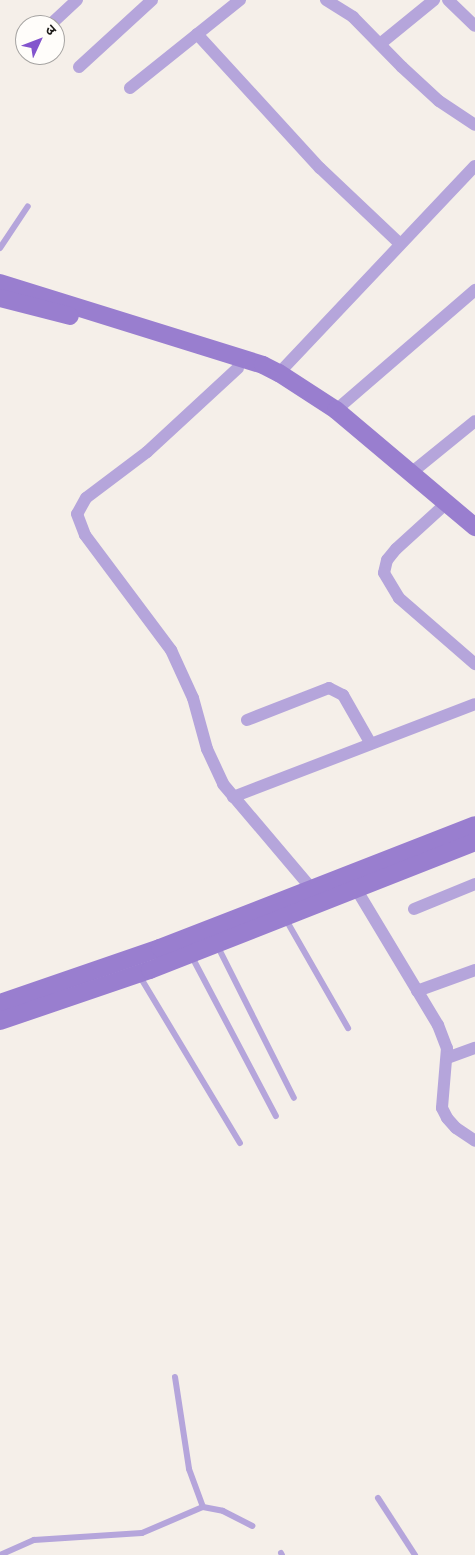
<!DOCTYPE html>
<html>
<head>
<meta charset="utf-8">
<style>
  body { margin:0 }
  #map { position:relative; width:475px; height:1555px; overflow:hidden; background:#f5efe9; font-family:Bitter,"Noto Sans Devanagari",serif }
  div>[style] { position:absolute }
  [style*='--x'] { left:calc(var(--x)*1px); top:calc(var(--y)*1px); width:calc(var(--w)*1px); rotate:calc(var(--a)*1deg) }
  .lane>* { height:6px; margin:-3px; padding:0 3px; transform-origin:3px; border-radius:3px; background:#b5a5db }
  .street>* { height:12px; margin:-6px; padding:0 6px; transform-origin:6px; border-radius:6px; background:#b5a5db }
  .secondary>* { height:18px; margin:-9px; padding:0 9px; transform-origin:9px; border-radius:9px; background:#997ecf }
  span { translate:-50% -50%; white-space:nowrap; text-align:center; line-height:1.15; -webkit-text-stroke:5px #fffdfa; paint-order:stroke }
  .north { position:absolute; left:15px; top:15px; width:50px; height:50px; box-sizing:border-box; background:#fffdfa; border:1px solid #a5a3a1; border-radius:50%; rotate:47deg; font-size:14px; font-weight:700; line-height:20px; text-align:center; color:#1f1d1b }
  .north::after { content:''; display:block; margin:auto; width:18px; height:22px; background:#8354cd; clip-path:polygon(50% 0,100% 100%,50% 72%,0 100%) }
</style>
</head>
<body>
<div id="map">
  <div class="lane">
    <i style="--x:0;--y:248;--w:50;--a:-56.3"></i>
    <i style="--x:285;--y:918;--w:127;--a:60.2"></i>
    <i style="--x:217;--y:945;--w:171;--a:63.3"></i>
    <i style="--x:191;--y:955;--w:182;--a:62.2"></i>
    <i style="--x:139;--y:975;--w:196;--a:59"></i>
    <i style="--x:175;--y:1377;--w:93;--a:81.3"></i>
    <i style="--x:189;--y:1469;--w:40;--a:69.8"></i>
    <i style="--x:378;--y:1498;--w:68;--a:57"></i>
    <i style="--x:281;--y:1553;--w:2;--a:63"></i>
    <i style="--x:0;--y:1555;--w:37;--a:-24"></i>
    <i style="--x:34;--y:1540;--w:108;--a:-3.7"></i>
    <i style="--x:142;--y:1533;--w:66;--a:-23.1"></i>
    <i style="--x:203;--y:1507;--w:20;--a:11"></i>
    <i style="--x:223;--y:1511;--w:33;--a:27"></i>
  </div>
  <div class="street">
    <i style="--x:326;--y:0;--w:32;--a:32"></i>
    <i style="--x:353;--y:17;--w:70;--a:45.6"></i>
    <i style="--x:402;--y:67;--w:50;--a:42.6"></i>
    <i style="--x:439;--y:101;--w:43;--a:33.7"></i>
    <i style="--x:448;--y:0;--w:37;--a:44"></i>
    <i style="--x:50;--y:25;--w:37;--a:-43"></i>
    <i style="--x:197;--y:34;--w:182;--a:47.5"></i>
    <i style="--x:320;--y:168;--w:110;--a:43.5"></i>
    <i style="--x:380;--y:44;--w:70;--a:-39.2"></i>
    <i style="--x:79;--y:67;--w:99;--a:-42.5"></i>
    <i style="--x:130;--y:88;--w:141;--a:-38.7"></i>
    <i style="--x:238;--y:368;--w:124;--a:137.3"></i>
    <i style="--x:147;--y:452;--w:76;--a:143"></i>
    <i style="--x:86;--y:498;--w:18;--a:119"></i>
    <i style="--x:77;--y:514;--w:22;--a:69"></i>
    <i style="--x:85;--y:535;--w:144;--a:53.2"></i>
    <i style="--x:171;--y:650;--w:53;--a:65.4"></i>
    <i style="--x:193;--y:698;--w:53;--a:74.6"></i>
    <i style="--x:207;--y:749;--w:38;--a:65"></i>
    <i style="--x:223;--y:784;--w:139;--a:49.7"></i>
    <i style="--x:279;--y:373;--w:285;--a:-46.6"></i>
    <i style="--x:336;--y:410;--w:184;--a:-40.8"></i>
    <i style="--x:411;--y:473;--w:82;--a:-39.1"></i>
    <i style="--x:440;--y:509;--w:59;--a:137.7"></i>
    <i style="--x:396;--y:549;--w:14;--a:129"></i>
    <i style="--x:387;--y:560;--w:13;--a:103"></i>
    <i style="--x:384;--y:573;--w:29;--a:59"></i>
    <i style="--x:399;--y:598;--w:101;--a:41"></i>
    <i style="--x:247;--y:720;--w:88;--a:-21.3"></i>
    <i style="--x:329;--y:688;--w:16;--a:27"></i>
    <i style="--x:343;--y:695;--w:56;--a:60.3"></i>
    <i style="--x:233;--y:797;--w:259;--a:-21"></i>
    <i style="--x:352;--y:882;--w:167;--a:59"></i>
    <i style="--x:438;--y:1025;--w:25;--a:69"></i>
    <i style="--x:447;--y:1048;--w:60;--a:94.8"></i>
    <i style="--x:442;--y:1108;--w:11;--a:63"></i>
    <i style="--x:447;--y:1118;--w:13;--a:48"></i>
    <i style="--x:456;--y:1128;--w:23;--a:34"></i>
    <i style="--x:414;--y:909;--w:66;--a:-22.3"></i>
    <i style="--x:417;--y:991;--w:62;--a:-19.9"></i>
    <i style="--x:447;--y:1058;--w:30;--a:-20"></i>
  </div>
  <div class="secondary">
    <i style="--x:0;--y:283;--w:275;--a:17.3"></i>
    <i style="--x:263;--y:365;--w:18;--a:27"></i>
    <i style="--x:279;--y:373;--w:68;--a:33"></i>
    <i style="--x:336;--y:410;--w:182;--a:40.1"></i>
    <i style="--x:0;--y:298;--w:72;--a:14.4"></i>
    <i style="--x:0;--y:1003;--w:169;--a:-19"></i>
    <i style="--x:160;--y:948;--w:338;--a:-21.3"></i>
    <i style="--x:0;--y:1021;--w:158;--a:-18.8"></i>
    <i style="--x:150;--y:970;--w:349;--a:-21.5"></i>
  </div>
  <div class="north">उ</div>
</div>
</body>
</html>
